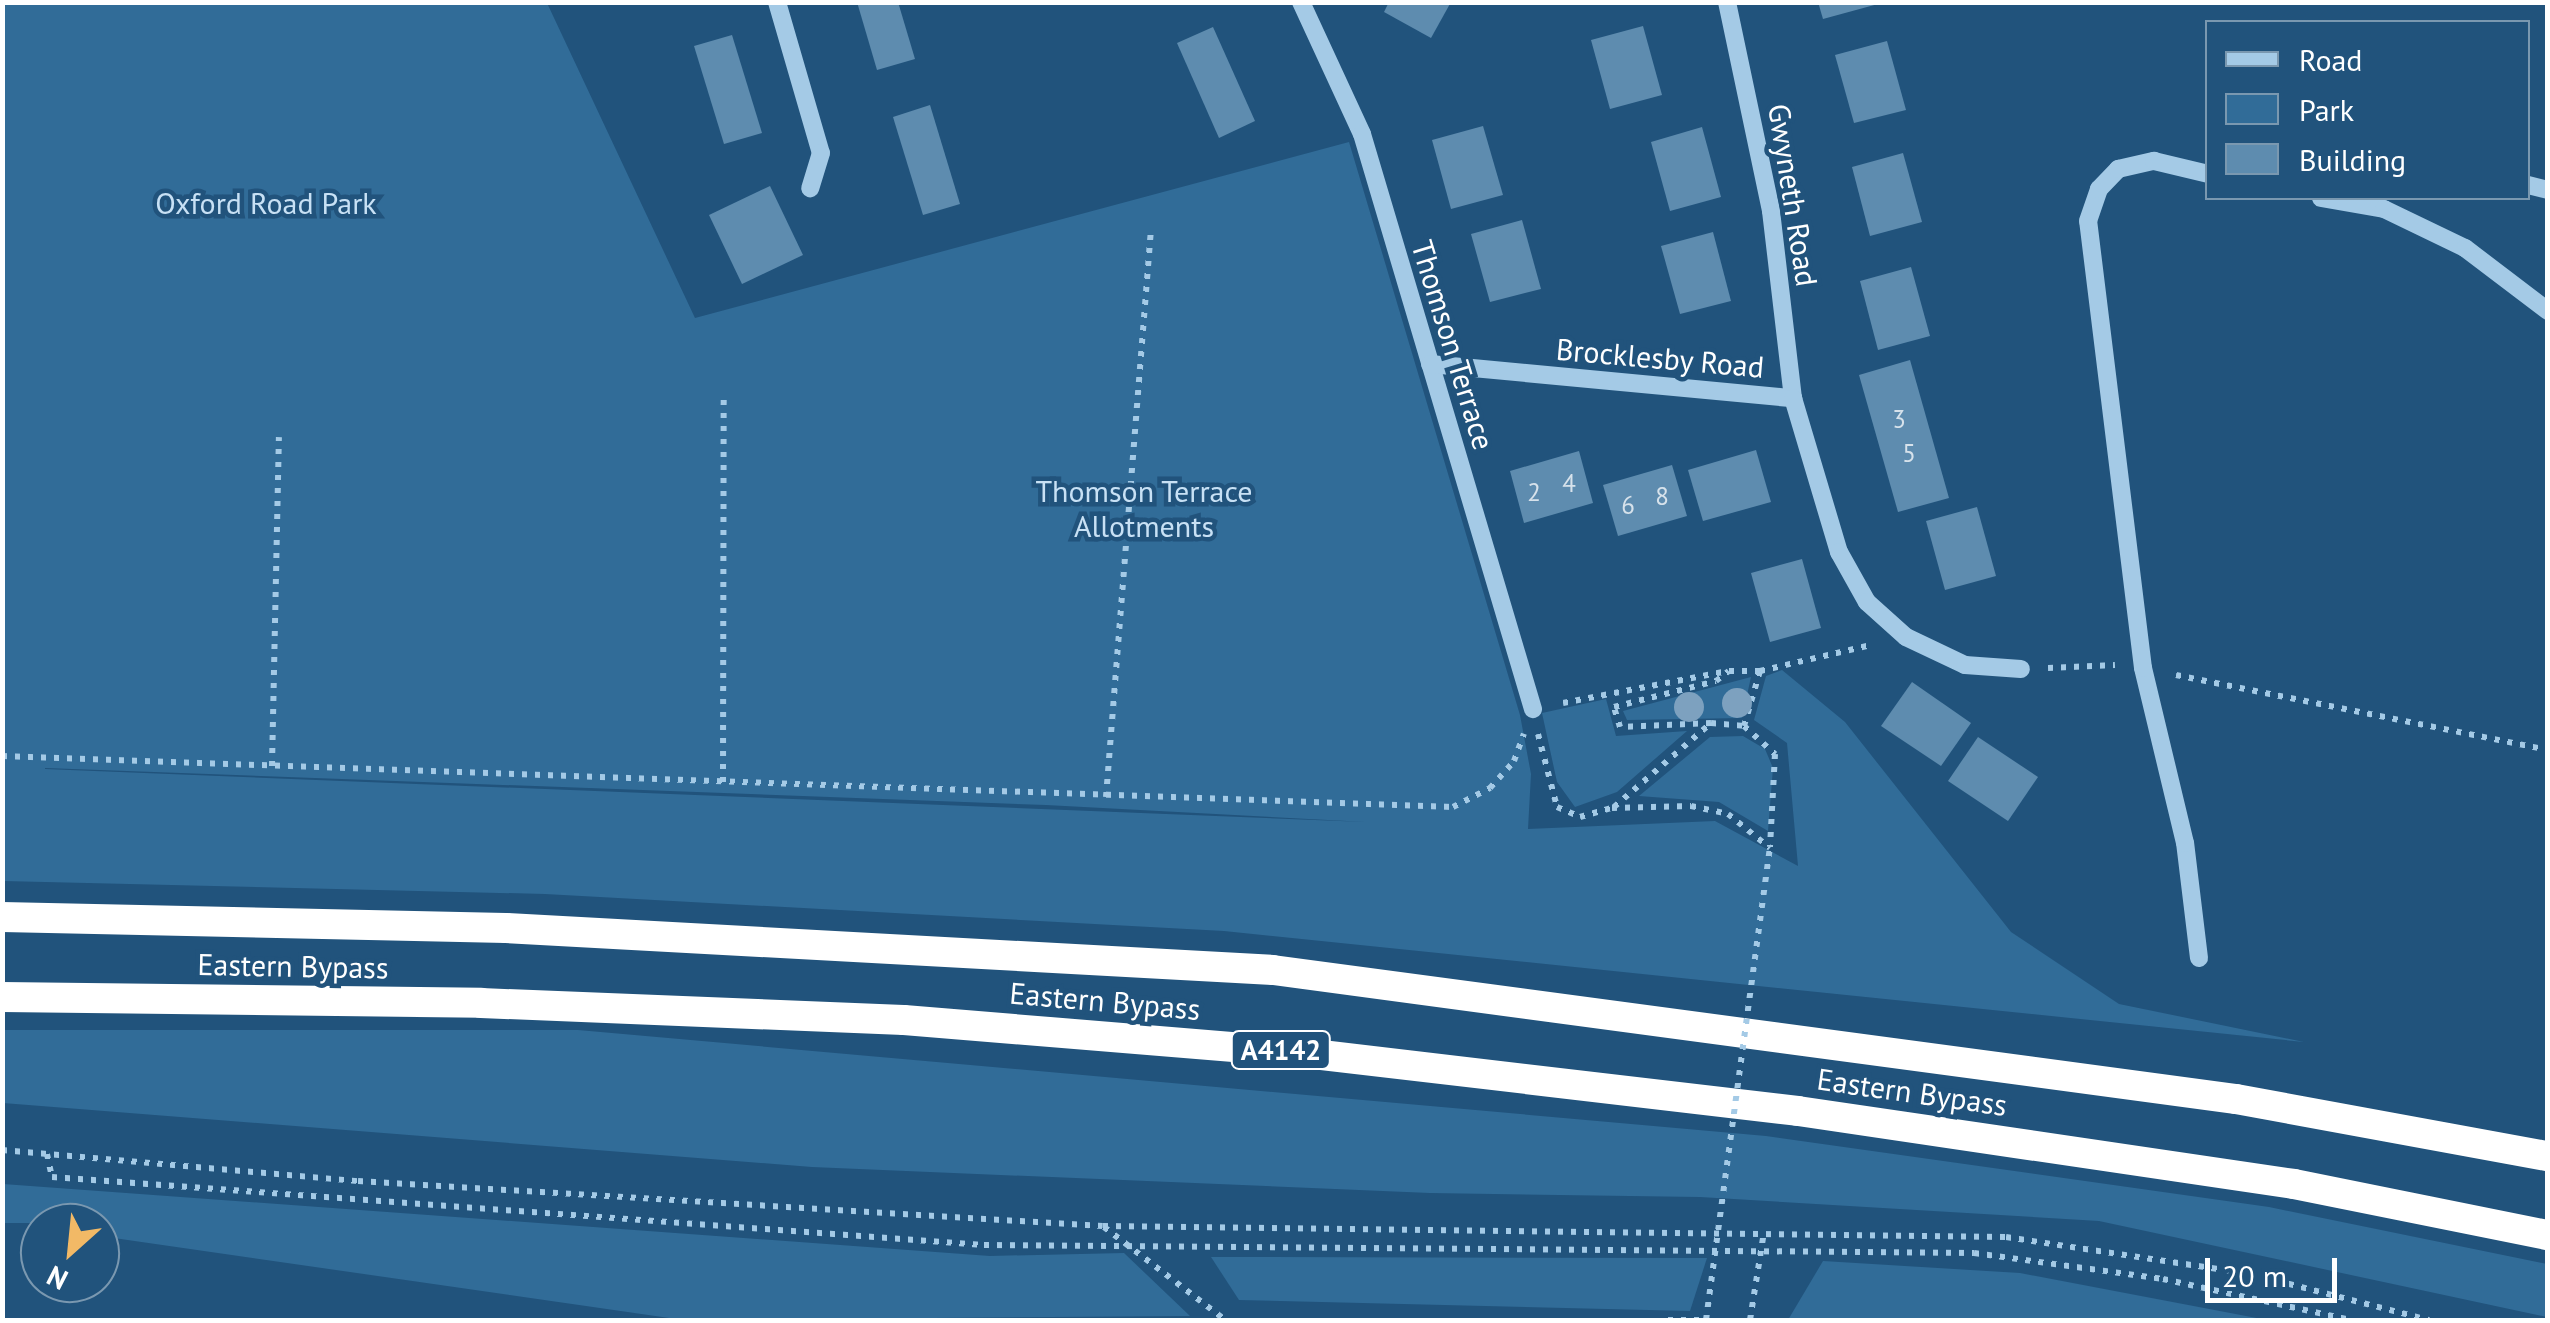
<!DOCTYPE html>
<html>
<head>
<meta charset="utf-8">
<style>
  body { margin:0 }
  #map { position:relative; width:2550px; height:1323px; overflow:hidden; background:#21537c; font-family:"PT Sans",sans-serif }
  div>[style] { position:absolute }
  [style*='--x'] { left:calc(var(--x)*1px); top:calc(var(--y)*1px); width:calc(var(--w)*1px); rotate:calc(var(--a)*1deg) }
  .green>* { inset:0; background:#316c98 }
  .building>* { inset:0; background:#5e8caf }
  .path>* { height:6px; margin-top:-3px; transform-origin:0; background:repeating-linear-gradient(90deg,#a4cae6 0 5px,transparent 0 13px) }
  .minor>* { height:18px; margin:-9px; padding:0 9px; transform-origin:9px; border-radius:9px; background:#a4cae6 }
  .highway>* { height:30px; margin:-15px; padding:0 15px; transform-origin:15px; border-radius:15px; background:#fff }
  .path-bridge>* { height:6px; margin-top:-3px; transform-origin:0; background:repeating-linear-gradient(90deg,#a4cae6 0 5px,transparent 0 13px) }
  .trees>* { width:30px; height:30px; margin:-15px; border-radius:50%; background:#7da1bf }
  span { translate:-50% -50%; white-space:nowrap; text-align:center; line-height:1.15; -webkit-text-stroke:9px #21537c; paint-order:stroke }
  .number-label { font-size:25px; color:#d7e2eb }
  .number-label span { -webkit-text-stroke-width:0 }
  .shield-label span { padding:2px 8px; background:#21537c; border:2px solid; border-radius:8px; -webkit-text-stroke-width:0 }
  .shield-label { font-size:28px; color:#fff; font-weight:700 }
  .street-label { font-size:30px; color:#fff }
  .park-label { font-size:30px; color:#c8e1f5 }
  .frame { position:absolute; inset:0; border:5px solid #fff; pointer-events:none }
  .legend { position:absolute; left:2205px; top:20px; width:325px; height:180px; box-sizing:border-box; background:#21537c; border:2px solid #7a98b0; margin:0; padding:12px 18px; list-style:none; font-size:30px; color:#fff }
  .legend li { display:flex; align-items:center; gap:20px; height:50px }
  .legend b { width:50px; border:2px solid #7a98b0 }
  .north { position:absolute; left:20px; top:1203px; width:100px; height:100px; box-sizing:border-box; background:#21537c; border:2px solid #7a98b0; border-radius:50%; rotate:207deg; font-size:28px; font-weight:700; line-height:40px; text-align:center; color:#fff }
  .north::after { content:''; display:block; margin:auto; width:35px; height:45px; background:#f2b966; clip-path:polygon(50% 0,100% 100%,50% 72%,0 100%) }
  .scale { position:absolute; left:2205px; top:1258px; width:132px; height:45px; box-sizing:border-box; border:5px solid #fff; border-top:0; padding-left:12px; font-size:30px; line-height:35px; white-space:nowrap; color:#fff; -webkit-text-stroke:8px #21537c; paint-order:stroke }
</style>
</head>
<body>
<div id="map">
  <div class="green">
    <i style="clip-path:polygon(evenodd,3px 2px,547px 3px,695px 318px,1349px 142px,1520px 715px,1531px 774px,1528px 829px,1715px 821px,1798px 866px,1787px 743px,1754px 720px,1766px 676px,1782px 670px,1845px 722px,2011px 932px,2119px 1004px,2304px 1042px,1224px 931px,545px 894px,3px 881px,3px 2px,45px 768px,1046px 805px,1366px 822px,45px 769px,45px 768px)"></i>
    <i style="clip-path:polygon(1751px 677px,1742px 718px,1627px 720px,1623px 711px)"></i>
    <i style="clip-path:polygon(1606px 699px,1616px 736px,1687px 731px,1617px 792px,1575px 807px,1557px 782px,1542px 713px)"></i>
    <i style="clip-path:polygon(1743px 736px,1765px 749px,1773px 768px,1768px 831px,1719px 802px,1639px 796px,1710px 737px)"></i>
    <i style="clip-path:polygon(3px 1030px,578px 1030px,1766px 1136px,2269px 1207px,2547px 1264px,2547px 1317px,2099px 1221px,1700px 1197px,1430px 1193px,812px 1167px,3px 1103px)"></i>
    <i style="clip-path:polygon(3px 1184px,990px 1256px,1124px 1253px,1190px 1316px,683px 1320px,100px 1236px,100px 1223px,3px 1223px)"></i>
    <i style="clip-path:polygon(1211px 1257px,1707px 1258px,1690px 1311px,1239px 1300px)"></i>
    <i style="clip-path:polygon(1823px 1261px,2020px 1273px,2267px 1320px,1788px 1320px)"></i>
  </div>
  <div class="building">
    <i style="clip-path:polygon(857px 2px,898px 2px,915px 59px,877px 70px)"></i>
    <i style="clip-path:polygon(1389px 2px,1451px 2px,1431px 38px,1384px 12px)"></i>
    <i style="clip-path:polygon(1818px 2px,1877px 2px,1878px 4px,1823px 19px)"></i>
    <i style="clip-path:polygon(1643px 26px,1662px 95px,1610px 109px,1591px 40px)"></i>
    <i style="clip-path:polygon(1213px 27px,1255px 121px,1219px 138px,1177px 43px)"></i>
    <i style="clip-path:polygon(732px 35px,762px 133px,724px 144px,694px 46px)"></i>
    <i style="clip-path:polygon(1887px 41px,1906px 110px,1854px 123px,1835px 55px)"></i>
    <i style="clip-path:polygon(930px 105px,960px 204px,923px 215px,893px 117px)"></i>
    <i style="clip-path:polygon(1483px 126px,1503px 195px,1451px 209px,1432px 140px)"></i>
    <i style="clip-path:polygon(1702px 127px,1721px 197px,1670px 211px,1651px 142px)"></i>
    <i style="clip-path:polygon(1903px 153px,1922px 222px,1870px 236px,1852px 167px)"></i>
    <i style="clip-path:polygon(770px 186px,803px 255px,742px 284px,709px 215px)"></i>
    <i style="clip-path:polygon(1522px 220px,1541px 289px,1490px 302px,1471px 234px)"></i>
    <i style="clip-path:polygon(1713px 232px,1731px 301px,1680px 314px,1661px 246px)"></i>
    <i style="clip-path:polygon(1911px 267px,1930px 336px,1878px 350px,1860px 281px)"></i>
    <i style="clip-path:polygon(1910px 360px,1949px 498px,1898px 512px,1859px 375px)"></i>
    <i style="clip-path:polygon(1756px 450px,1771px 502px,1703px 521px,1688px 470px)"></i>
    <i style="clip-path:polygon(1579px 451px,1593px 503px,1524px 523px,1510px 471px)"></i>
    <i style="clip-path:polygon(1672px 465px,1687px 516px,1618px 536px,1603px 485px)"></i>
    <i style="clip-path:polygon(1977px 507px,1996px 576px,1945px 590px,1926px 521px)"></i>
    <i style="clip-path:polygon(1802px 559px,1821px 628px,1770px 642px,1751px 573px)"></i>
    <i style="clip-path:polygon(1912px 682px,1971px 723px,1941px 766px,1881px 726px)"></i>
    <i style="clip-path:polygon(1978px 737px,2038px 777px,2008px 821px,1948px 781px)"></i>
  </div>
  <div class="path">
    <i style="--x:2048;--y:668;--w:67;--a:-2.6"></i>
    <i style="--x:2176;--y:675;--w:379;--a:11.4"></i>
    <i style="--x:1563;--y:703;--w:168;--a:-11"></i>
    <i style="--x:1711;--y:723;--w:91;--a:177.5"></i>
    <i style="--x:1620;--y:727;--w:21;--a:-107"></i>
    <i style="--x:1614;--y:707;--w:105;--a:-14.3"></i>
    <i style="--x:1716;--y:681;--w:16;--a:-38"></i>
    <i style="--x:1729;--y:671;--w:31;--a:0"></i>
    <i style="--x:1760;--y:671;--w:114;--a:-13.2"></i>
    <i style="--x:1744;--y:726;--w:57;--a:-73.8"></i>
    <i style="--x:1538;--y:734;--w:75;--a:75.4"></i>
    <i style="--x:1557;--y:807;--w:25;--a:23"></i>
    <i style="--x:1580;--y:817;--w:33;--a:-16"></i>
    <i style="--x:1612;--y:808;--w:79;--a:-1.5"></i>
    <i style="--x:1691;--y:806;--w:38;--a:12"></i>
    <i style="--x:1728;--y:814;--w:54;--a:39"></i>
    <i style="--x:2;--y:756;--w:1452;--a:2.01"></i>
    <i style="--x:1453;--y:807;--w:42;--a:-27.2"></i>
    <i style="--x:1490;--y:788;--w:36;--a:-48"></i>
    <i style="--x:1514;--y:761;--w:29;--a:-70"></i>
    <i style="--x:272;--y:766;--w:329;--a:-88.8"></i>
    <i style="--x:723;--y:782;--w:387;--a:-89.9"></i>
    <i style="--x:1106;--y:797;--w:570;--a:-85.47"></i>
    <i style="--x:1614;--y:807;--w:128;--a:-40.9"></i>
    <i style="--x:1711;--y:723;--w:33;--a:5"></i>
    <i style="--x:1744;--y:726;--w:42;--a:42.1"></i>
    <i style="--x:1775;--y:754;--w:93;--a:93.1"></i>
    <i style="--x:2;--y:1150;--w:357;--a:5"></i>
    <i style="--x:358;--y:1181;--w:746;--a:3.46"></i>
    <i style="--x:1103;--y:1226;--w:903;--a:0.7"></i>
    <i style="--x:2006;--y:1237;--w:248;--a:8.6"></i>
    <i style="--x:2251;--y:1274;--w:184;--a:14.5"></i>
    <i style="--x:47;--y:1154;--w:24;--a:78"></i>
    <i style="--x:52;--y:1177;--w:934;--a:4.17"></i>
    <i style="--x:984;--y:1245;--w:990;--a:0.46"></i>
    <i style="--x:1974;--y:1253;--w:191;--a:7.8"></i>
    <i style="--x:2163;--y:1279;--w:192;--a:12.3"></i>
    <i style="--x:1104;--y:1227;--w:153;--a:37.5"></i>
    <i style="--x:1668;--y:1320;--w:33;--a:0"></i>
    <i style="--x:1750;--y:1320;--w:89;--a:-81"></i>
  </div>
  <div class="minor">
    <i style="--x:777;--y:2;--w:157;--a:73.8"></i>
    <i style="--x:821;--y:153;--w:37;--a:107"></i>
    <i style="--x:1301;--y:2;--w:145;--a:65.2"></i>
    <i style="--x:1362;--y:134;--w:600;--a:73.44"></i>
    <i style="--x:1727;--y:2;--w:214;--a:78.1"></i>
    <i style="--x:1771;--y:211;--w:188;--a:83.3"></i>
    <i style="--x:2528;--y:185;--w:21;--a:14"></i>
    <i style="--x:2321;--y:198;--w:64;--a:9.9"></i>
    <i style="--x:2384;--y:209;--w:90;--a:25.7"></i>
    <i style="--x:2465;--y:248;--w:104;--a:37.2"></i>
    <i style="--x:1430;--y:364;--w:365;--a:5.4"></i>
    <i style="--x:1793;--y:398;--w:161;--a:73.4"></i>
    <i style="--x:1839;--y:552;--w:57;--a:60.8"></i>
    <i style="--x:1867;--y:602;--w:52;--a:41.9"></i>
    <i style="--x:1906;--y:637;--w:65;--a:25.4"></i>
    <i style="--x:1965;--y:665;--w:56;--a:4.1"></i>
    <i style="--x:2199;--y:958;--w:116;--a:-96.9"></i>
    <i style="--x:2185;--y:843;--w:180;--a:-103.5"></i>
    <i style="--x:2143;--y:668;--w:450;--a:-97"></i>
    <i style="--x:2088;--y:221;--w:34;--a:-71"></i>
    <i style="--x:2099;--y:189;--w:28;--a:-46"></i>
    <i style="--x:2118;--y:169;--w:37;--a:-13"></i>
    <i style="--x:2154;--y:161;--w:56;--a:13.5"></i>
  </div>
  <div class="highway">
    <i style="--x:2;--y:917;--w:504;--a:1.25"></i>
    <i style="--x:506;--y:928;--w:768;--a:3.13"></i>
    <i style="--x:1273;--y:970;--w:972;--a:7.63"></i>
    <i style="--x:2236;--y:1099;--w:317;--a:10.4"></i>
    <i style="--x:2;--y:997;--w:479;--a:0.7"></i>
    <i style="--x:481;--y:1003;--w:423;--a:2.3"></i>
    <i style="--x:904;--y:1020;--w:393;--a:4.7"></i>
    <i style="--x:1296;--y:1052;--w:505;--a:6.7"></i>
    <i style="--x:1798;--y:1111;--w:501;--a:8.37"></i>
    <i style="--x:2294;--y:1184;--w:259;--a:11.4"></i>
  </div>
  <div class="path-bridge">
    <i style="--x:1706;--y:1320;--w:476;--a:-82.3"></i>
  </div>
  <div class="trees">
    <i style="left:1737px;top:703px"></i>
    <i style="left:1689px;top:707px"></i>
  </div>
  <div class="number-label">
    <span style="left:1899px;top:419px">3</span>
    <span style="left:1909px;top:453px">5</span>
    <span style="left:1569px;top:483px">4</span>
    <span style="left:1534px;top:492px">2</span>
    <span style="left:1662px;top:496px">8</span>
    <span style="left:1628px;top:505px">6</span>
  </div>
  <div class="shield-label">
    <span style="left:1281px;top:1050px">A4142</span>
  </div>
  <div class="street-label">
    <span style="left:1793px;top:195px;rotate:81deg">Gwyneth Road</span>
    <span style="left:1453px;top:345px;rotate:73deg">Thomson Terrace</span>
    <span style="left:1660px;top:358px;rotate:5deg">Brocklesby Road</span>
    <span style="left:293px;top:966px;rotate:1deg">Eastern Bypass</span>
    <span style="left:1105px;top:1001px;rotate:5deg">Eastern Bypass</span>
    <span style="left:1912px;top:1092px;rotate:8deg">Eastern Bypass</span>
  </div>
  <div class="park-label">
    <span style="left:266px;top:203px">Oxford Road Park</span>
    <span style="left:1144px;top:508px">Thomson Terrace<br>Allotments</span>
  </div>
  <div class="frame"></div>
  <ul class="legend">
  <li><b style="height:12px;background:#a4cae6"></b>Road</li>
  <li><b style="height:28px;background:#316c98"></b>Park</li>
  <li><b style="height:28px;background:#5e8caf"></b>Building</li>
  </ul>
  <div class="north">N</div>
  <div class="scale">20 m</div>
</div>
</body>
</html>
